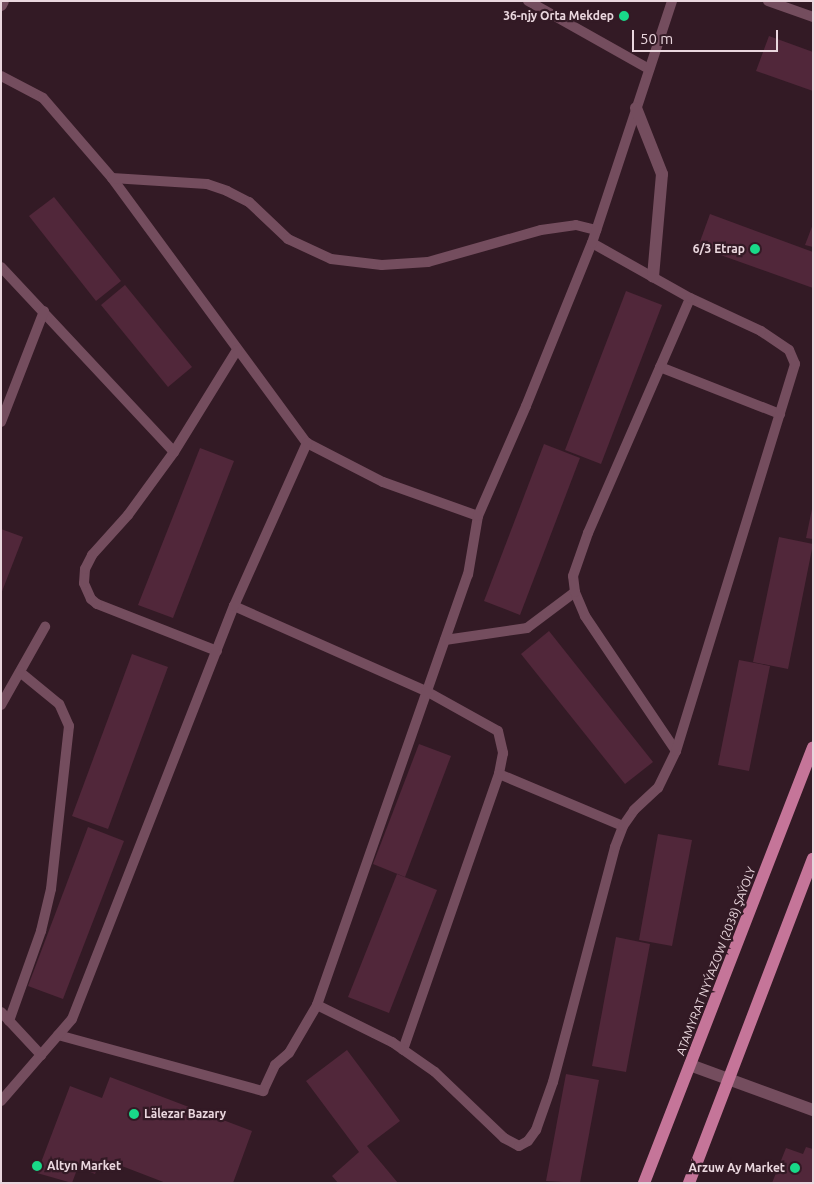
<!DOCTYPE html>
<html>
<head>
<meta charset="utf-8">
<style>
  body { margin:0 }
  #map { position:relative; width:814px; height:1184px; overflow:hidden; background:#331a25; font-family:Ubuntu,sans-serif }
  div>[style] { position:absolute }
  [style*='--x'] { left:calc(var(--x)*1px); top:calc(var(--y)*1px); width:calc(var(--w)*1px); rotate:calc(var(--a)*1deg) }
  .building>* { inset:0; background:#51273a }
  .lane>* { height:10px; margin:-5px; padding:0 5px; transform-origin:5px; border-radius:5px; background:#744d5e }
  .street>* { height:12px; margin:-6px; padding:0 6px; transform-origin:6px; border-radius:6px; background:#744d5e }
  .primary>* { height:12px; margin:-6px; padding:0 6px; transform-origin:6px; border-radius:6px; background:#c57599 }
  .dots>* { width:14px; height:14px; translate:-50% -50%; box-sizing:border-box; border:2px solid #331a25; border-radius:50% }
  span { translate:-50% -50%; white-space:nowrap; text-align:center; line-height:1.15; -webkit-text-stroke:4.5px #331a25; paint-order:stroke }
  .poi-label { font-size:12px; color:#ead7de; font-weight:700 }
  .right { translate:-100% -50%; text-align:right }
  .left { translate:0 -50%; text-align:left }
  .street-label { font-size:12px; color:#ead7de }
  .frame { position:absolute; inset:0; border:2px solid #ead7de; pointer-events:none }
  .scale { position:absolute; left:632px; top:30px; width:146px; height:22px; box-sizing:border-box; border:2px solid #ead7de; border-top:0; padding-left:6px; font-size:15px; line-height:18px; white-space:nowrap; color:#ead7de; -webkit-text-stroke:4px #331a25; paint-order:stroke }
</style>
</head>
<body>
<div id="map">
  <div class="building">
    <i style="clip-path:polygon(769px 36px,813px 52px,813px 91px,756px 71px)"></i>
    <i style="clip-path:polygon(54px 197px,121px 281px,96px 301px,29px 216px)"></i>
    <i style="clip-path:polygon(710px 214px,813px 252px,813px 288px,698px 247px)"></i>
    <i style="clip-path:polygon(813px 224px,813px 247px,805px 245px)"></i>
    <i style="clip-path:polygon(125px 285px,192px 367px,168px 387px,101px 305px)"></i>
    <i style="clip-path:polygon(626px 291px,662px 305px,601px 464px,565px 450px)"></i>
    <i style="clip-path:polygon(544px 444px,580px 458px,520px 615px,484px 601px)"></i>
    <i style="clip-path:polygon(200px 448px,234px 461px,173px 618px,138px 605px)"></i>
    <i style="clip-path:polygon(812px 509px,813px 509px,813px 539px,806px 538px)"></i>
    <i style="clip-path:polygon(1px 529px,23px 537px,1px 594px)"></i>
    <i style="clip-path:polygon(779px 537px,813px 544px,788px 669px,753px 662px)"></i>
    <i style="clip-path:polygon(549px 631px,653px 762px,625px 784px,521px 654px)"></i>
    <i style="clip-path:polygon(132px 654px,168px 667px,108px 829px,72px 816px)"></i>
    <i style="clip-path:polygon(739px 660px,770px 666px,749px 771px,718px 765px)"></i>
    <i style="clip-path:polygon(419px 744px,451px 756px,405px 877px,373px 864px)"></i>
    <i style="clip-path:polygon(88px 827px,124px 841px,63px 999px,28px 986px)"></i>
    <i style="clip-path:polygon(658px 834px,692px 840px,672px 946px,639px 940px)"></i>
    <i style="clip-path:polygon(397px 874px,437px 890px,389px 1013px,348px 997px)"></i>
    <i style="clip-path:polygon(616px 937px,650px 944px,626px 1072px,592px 1066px)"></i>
    <i style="clip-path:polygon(347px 1050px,400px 1121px,367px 1146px,398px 1183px,338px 1183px,332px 1176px,359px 1152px,306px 1081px)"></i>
    <i style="clip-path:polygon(566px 1074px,599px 1080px,580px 1183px,546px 1181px)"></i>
    <i style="clip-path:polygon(110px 1077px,252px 1131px,233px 1183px,166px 1183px,101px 1158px,95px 1174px,78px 1167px,72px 1183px,37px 1173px,70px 1086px,102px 1098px)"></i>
    <i style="clip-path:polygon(806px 1147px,813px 1149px,813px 1183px,772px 1183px,786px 1148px,803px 1154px)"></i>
  </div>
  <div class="lane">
    <i style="--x:528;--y:1;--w:139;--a:29.3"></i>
    <i style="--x:768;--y:1;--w:48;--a:19.6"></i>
    <i style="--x:1;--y:76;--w:47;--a:27.6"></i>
    <i style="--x:43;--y:98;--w:106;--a:49.2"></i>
    <i style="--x:112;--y:178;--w:329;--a:53.7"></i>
    <i style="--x:307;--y:443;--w:85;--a:27.2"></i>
    <i style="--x:383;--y:482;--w:101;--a:19.7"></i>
    <i style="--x:112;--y:178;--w:95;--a:3.6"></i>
    <i style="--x:207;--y:184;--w:21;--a:19"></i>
    <i style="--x:227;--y:191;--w:25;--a:27"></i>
    <i style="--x:249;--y:202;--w:54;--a:43.5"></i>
    <i style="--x:288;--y:239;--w:47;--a:24.9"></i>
    <i style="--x:331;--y:259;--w:51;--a:6.7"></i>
    <i style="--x:382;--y:265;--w:46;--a:-3.7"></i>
    <i style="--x:428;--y:262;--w:117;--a:-15.8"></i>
    <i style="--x:541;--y:230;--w:35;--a:-8"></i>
    <i style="--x:576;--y:225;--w:21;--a:14"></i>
    <i style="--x:1;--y:267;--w:253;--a:46.9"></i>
    <i style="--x:660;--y:367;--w:129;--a:21.4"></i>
    <i style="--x:1;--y:422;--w:119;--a:-68.8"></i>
    <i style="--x:234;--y:606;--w:210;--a:23.9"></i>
    <i style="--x:426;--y:691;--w:82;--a:29.1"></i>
    <i style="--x:498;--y:731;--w:23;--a:77"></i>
    <i style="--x:503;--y:753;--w:21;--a:101"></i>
    <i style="--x:499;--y:774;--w:292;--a:109.2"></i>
    <i style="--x:445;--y:640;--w:83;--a:-8.3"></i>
    <i style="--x:527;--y:628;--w:60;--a:-36.9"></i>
    <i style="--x:217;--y:651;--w:129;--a:-158.6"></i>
    <i style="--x:97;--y:604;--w:8;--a:-140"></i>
    <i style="--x:91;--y:599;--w:17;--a:-114"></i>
    <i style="--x:84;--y:583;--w:14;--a:-86"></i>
    <i style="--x:85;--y:569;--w:16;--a:-63"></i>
    <i style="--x:92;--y:555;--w:54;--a:-48"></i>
    <i style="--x:128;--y:515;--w:78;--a:-53.9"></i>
    <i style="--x:174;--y:452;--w:120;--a:-58.3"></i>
    <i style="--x:1;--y:705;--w:90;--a:-60.6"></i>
    <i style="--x:676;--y:751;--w:163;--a:-124"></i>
    <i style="--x:585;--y:616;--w:26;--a:-113"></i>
    <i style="--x:575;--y:592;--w:16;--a:-97"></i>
    <i style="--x:573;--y:576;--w:46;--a:-70.8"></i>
    <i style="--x:588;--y:533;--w:256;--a:-66.5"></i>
    <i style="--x:499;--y:774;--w:134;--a:22.8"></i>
    <i style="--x:317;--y:1005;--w:84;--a:26.3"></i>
    <i style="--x:392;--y:1042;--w:52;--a:34.9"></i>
    <i style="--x:435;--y:1072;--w:95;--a:43.7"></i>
    <i style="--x:504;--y:1138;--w:17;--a:28"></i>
    <i style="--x:519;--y:1146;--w:10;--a:-29"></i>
    <i style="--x:528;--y:1141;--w:14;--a:-54"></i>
    <i style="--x:536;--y:1130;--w:51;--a:-70.5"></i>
    <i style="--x:553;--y:1082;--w:243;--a:-75.2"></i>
    <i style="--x:615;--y:847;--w:22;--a:-69"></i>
    <i style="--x:623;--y:826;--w:19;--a:-55"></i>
    <i style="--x:634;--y:810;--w:33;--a:-43"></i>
    <i style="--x:658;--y:788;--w:41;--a:-64.1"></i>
    <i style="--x:676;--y:751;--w:405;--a:-72.9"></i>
    <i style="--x:795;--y:364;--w:15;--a:-113"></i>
    <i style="--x:789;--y:350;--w:34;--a:-146"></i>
    <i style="--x:761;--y:331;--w:78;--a:-155.1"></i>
    <i style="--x:690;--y:298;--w:112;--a:-150.7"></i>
    <i style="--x:1;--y:1012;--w:59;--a:47.1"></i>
    <i style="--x:9;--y:1021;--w:96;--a:-70.4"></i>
    <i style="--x:41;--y:931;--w:43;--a:-76.6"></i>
    <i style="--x:51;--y:889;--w:164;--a:-83.7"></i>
    <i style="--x:69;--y:726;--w:24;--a:-114"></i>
    <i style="--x:59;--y:704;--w:50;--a:-140.6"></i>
    <i style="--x:58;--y:1035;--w:213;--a:15.3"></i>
    <i style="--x:263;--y:1091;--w:29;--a:-65"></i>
    <i style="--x:275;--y:1065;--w:18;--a:-41"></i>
    <i style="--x:289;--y:1053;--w:56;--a:-59.7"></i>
    <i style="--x:317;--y:1005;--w:456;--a:-70.7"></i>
    <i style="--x:468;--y:575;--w:60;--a:-80.4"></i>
    <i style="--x:478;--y:516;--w:120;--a:-66.4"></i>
    <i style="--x:526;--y:406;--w:176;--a:-68"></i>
    <i style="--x:592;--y:243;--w:255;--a:-71.7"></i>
    <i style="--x:1;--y:1101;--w:108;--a:-49.1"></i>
    <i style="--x:72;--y:1019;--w:444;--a:-68.6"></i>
    <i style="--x:234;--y:606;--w:179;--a:-65.9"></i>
  </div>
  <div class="street">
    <i style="--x:1;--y:5;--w:4;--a:-63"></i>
    <i style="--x:636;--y:108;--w:71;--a:68.5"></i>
    <i style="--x:662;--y:174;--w:103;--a:95"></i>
    <i style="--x:690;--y:1065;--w:131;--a:20.1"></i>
  </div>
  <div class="primary">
    <i style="--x:644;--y:1183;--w:467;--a:-68.8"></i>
    <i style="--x:689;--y:1183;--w:347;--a:-69.1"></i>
  </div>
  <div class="dots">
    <i style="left:624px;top:16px;background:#19d989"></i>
    <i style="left:755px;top:249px;background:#19d989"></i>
    <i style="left:134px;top:1114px;background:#19d989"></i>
    <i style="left:37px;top:1166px;background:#19d989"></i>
    <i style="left:795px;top:1168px;background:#19d989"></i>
  </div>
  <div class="poi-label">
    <span class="right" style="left:614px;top:16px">36-njy Orta Mekdep</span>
    <span class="right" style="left:745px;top:249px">6/3 Etrap</span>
    <span class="left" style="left:144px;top:1114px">Lälezar Bazary</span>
    <span class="left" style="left:47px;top:1166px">Altyn Market</span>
    <span class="right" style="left:785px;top:1168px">Arzuw Ay Market</span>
  </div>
  <div class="street-label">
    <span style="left:716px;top:961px;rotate:-69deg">ATAMYRAT NYÝAZOW (2038) ŞAÝOLY</span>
  </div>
  <div class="frame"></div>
  <div class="scale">50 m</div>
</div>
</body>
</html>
